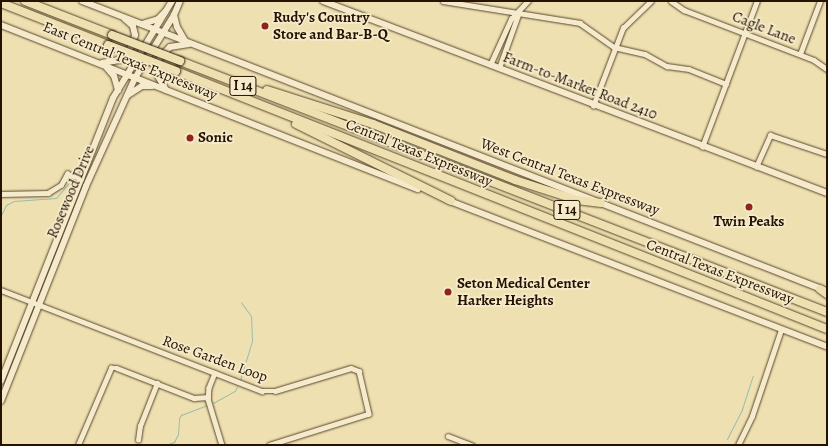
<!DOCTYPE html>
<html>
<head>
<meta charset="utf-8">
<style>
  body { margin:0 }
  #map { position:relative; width:828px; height:446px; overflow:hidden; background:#efe0b1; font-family:Alegreya,serif }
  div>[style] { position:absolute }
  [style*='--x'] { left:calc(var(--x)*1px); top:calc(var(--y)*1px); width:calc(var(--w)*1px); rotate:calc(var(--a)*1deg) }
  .stream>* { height:1px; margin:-0.5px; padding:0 0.5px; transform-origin:0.5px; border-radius:0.5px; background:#9abdad }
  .roads { filter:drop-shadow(0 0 1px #58462c) drop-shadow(0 0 1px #58462c) }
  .street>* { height:4.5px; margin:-2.25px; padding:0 2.25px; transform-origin:2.25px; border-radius:2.25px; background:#f5ebcc }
  .secondary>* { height:6px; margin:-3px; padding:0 3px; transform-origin:3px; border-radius:3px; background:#f5ebcc }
  .highway>* { height:8px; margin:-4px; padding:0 4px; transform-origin:4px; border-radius:4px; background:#efe0b1 }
  .bridges { filter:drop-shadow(0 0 1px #251300) drop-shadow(0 0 1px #251300) }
  .highway-bridge>* { height:8px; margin:-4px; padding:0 4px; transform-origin:4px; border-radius:4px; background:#efe0b1 }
  .dots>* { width:11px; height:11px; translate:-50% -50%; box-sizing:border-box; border:2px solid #f5ebcc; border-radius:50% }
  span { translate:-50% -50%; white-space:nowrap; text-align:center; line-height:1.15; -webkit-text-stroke:3.5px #f5ebcc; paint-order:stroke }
  .shield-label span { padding:1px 3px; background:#f5ebcc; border:1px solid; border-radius:3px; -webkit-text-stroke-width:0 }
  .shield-label { font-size:14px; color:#251300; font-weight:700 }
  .poi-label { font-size:15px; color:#251300; font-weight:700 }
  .left { translate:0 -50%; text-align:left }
  .street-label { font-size:15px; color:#251300 }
  .frame { position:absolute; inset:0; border:2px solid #251300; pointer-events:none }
</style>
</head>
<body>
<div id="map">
  <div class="stream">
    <i style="--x:1;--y:215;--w:11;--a:-63"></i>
    <i style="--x:6;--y:205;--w:9;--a:-27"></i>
    <i style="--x:14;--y:201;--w:42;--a:-4.1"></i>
    <i style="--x:56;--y:198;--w:21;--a:-49"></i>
    <i style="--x:240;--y:380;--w:41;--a:-72.9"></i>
    <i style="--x:252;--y:341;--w:25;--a:-92"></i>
    <i style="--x:251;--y:316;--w:17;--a:-126"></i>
    <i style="--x:213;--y:403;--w:25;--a:-29"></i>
    <i style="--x:235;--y:391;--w:5;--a:-68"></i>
    <i style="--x:727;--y:439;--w:34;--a:-63"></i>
    <i style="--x:742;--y:409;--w:35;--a:-72"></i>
    <i style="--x:166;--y:445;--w:9;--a:-21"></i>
    <i style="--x:174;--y:442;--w:9;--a:-63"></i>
    <i style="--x:178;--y:434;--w:16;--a:-86"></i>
    <i style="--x:179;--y:418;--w:4;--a:-56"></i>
    <i style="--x:181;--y:415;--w:28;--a:-21"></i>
    <i style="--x:721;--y:445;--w:1;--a:-45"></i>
  </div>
  <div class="roads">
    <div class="street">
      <i style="--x:443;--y:1;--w:139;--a:9.1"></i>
      <i style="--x:580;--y:23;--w:42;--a:35.2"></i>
      <i style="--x:614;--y:47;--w:32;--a:13"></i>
      <i style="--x:645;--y:54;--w:25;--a:29"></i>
      <i style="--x:667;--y:66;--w:22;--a:8"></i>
      <i style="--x:689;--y:69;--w:40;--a:22"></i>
      <i style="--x:671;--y:1;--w:16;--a:35"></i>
      <i style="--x:684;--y:10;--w:139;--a:21"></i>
      <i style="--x:814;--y:60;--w:16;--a:35"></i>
      <i style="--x:800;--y:54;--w:57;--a:-69.3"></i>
      <i style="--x:490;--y:65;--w:51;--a:-65.5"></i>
      <i style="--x:511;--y:19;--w:25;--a:-47"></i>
      <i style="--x:499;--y:68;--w:59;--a:-70.3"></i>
      <i style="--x:593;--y:106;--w:84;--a:-69"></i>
      <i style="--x:623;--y:28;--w:39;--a:-44"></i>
      <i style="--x:702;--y:147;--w:156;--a:-69.4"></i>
      <i style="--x:756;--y:167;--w:35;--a:-66"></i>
      <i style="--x:770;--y:135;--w:60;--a:18.4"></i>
      <i style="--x:1;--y:194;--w:47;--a:-1.2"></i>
      <i style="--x:48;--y:193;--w:15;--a:-32"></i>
      <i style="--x:61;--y:185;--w:13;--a:-61"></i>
      <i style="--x:67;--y:174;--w:15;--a:16"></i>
      <i style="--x:1;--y:290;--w:280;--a:21.2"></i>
      <i style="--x:262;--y:391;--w:13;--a:0"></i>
      <i style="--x:275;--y:391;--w:79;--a:-16.8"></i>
      <i style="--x:351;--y:368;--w:9;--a:21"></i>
      <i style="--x:359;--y:371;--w:44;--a:76.9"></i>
      <i style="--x:369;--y:414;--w:104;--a:162.6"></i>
      <i style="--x:215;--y:373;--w:16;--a:112"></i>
      <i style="--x:209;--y:388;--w:11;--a:95"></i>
      <i style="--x:208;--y:399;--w:48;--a:73.1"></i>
      <i style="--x:448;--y:436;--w:26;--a:21"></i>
      <i style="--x:138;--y:440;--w:14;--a:-82"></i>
      <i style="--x:140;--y:426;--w:46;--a:-68.4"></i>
      <i style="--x:78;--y:445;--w:84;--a:-66.8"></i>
      <i style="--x:111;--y:368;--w:6;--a:0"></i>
      <i style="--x:117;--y:368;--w:83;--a:21.3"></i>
      <i style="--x:194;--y:398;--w:14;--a:-4"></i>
      <i style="--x:738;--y:445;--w:32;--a:-64"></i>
      <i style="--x:752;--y:416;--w:91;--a:-71.4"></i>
    </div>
    <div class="secondary">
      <i style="--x:82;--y:1;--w:796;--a:21.28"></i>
      <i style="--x:323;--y:1;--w:539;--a:20.85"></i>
      <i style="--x:174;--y:15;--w:12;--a:76"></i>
      <i style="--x:177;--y:27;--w:16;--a:60"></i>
      <i style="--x:142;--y:24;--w:17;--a:-17"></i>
      <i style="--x:158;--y:19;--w:10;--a:-45"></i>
      <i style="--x:1;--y:25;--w:448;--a:21.5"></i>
      <i style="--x:102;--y:63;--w:22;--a:-10"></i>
      <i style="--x:124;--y:59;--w:12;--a:-59"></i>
      <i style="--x:130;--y:49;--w:15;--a:-70"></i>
      <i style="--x:135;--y:35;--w:9;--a:-103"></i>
      <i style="--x:133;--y:26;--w:11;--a:-139"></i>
      <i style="--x:107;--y:68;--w:11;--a:49"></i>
      <i style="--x:114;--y:76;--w:15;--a:74"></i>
      <i style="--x:166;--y:90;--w:22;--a:-120"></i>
      <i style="--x:155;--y:71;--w:15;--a:-70"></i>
      <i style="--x:160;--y:57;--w:14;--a:-45"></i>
      <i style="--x:170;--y:47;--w:19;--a:-9"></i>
      <i style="--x:128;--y:95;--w:17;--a:-33"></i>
      <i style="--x:142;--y:86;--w:10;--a:0"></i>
      <i style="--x:447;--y:200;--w:407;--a:21.1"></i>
      <i style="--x:1;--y:381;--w:304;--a:-68.4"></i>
      <i style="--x:113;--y:98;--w:114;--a:-58.7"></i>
      <i style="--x:1;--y:401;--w:231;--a:-68.4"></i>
      <i style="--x:86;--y:186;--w:119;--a:-65.6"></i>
      <i style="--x:135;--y:78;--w:74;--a:-58.2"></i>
      <i style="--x:174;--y:15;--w:15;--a:-67"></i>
    </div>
    <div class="highway">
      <i style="--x:25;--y:1;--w:93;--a:21.3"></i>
      <i style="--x:1;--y:3;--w:115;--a:21.4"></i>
      <i style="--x:180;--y:61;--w:694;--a:21.2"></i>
      <i style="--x:176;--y:71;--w:700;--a:21.62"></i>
      <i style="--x:267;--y:90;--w:111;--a:17.8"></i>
      <i style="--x:373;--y:124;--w:153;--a:21.5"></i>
      <i style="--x:515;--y:180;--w:65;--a:17.9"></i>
      <i style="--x:577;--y:200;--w:24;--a:7"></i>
      <i style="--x:296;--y:124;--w:173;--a:26.4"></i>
      <i style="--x:820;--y:289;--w:9;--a:36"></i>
    </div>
  </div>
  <div class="bridges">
    <div class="highway-bridge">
      <i style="--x:112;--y:35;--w:73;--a:20.9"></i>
      <i style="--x:108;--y:45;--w:73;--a:20.9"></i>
    </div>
  </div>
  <div class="dots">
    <i style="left:265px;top:26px;background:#8f2418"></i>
    <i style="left:190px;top:138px;background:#8f2418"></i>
    <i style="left:749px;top:207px;background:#8f2418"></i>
    <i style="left:448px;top:292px;background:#8f2418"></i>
  </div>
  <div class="shield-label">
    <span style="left:243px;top:86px">I 14</span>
    <span style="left:567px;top:210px">I 14</span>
  </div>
  <div class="poi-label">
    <span class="left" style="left:273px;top:26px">Rudy's Country<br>Store and Bar-B-Q</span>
    <span class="left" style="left:198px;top:138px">Sonic</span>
    <span style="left:749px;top:222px">Twin Peaks</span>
    <span class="left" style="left:457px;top:292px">Seton Medical Center<br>Harker Heights</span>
  </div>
  <div class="street-label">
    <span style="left:764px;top:28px;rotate:21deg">Cagle Lane</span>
    <span style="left:130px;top:61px;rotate:22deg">East Central Texas Expressway</span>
    <span style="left:580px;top:86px;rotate:21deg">Farm-to-Market Road 2410</span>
    <span style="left:419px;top:153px;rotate:22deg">Central Texas Expressway</span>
    <span style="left:570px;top:177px;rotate:21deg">West Central Texas Expressway</span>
    <span style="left:71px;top:192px;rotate:-67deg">Rosewood Drive</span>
    <span style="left:720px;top:272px;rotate:21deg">Central Texas Expressway</span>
    <span style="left:215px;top:359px;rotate:20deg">Rose Garden Loop</span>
  </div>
  <div class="frame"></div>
</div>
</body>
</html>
